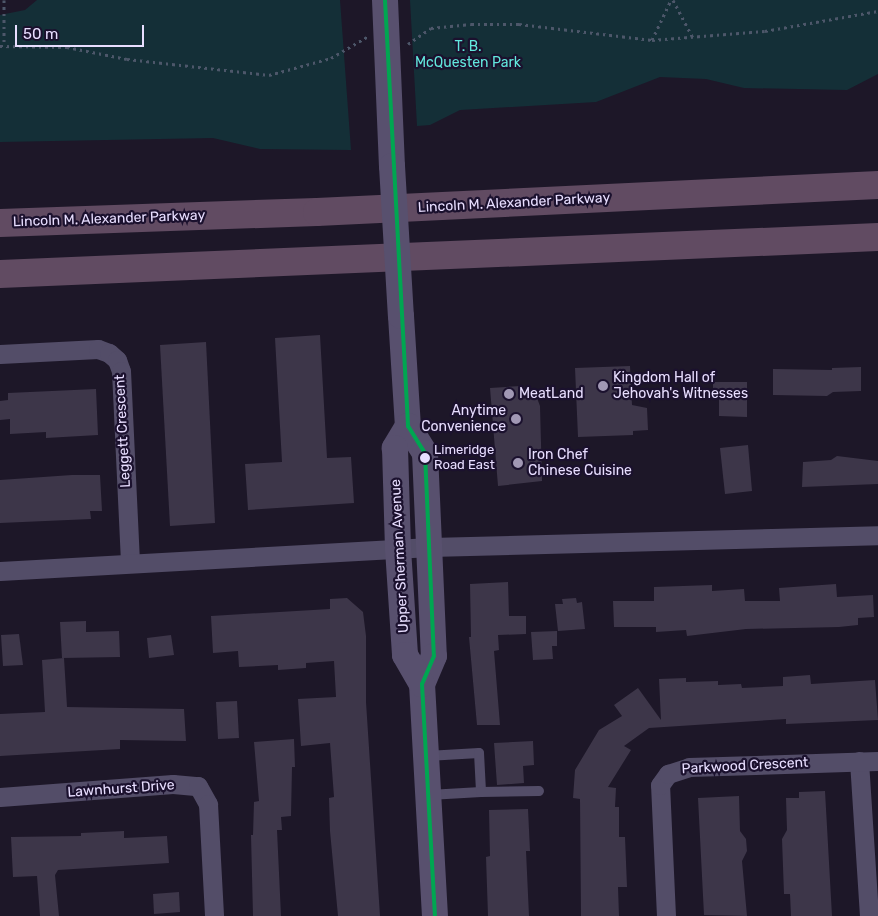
<!DOCTYPE html>
<html>
<head>
<meta charset="utf-8">
<style>
  body { margin:0 }
  #map { position:relative; width:878px; height:916px; overflow:hidden; background:#1d1728; font-family:Rubik,sans-serif }
  div>[style] { position:absolute }
  [style*='--x'] { left:calc(var(--x)*1px); top:calc(var(--y)*1px); width:calc(var(--w)*1px); rotate:calc(var(--a)*1deg) }
  .green>* { inset:0; background:#142f37 }
  .building>* { inset:0; background:#3d3649 }
  .path>* { height:3px; margin-top:-1.5px; transform-origin:0; background:repeating-linear-gradient(90deg,#4d576a 0 2.5px,transparent 0 6.5px) }
  .lane>* { height:10px; margin:-5px; padding:0 5px; transform-origin:5px; border-radius:5px; background:#534d68 }
  .street>* { height:19px; margin:-9.5px; padding:0 9.5px; transform-origin:9.5px; border-radius:9.5px; background:#534d68 }
  .secondary>* { height:26px; margin:-13px; padding:0 13px; transform-origin:13px; border-radius:13px; background:#58506e }
  .highway>* { height:28px; margin:-14px; padding:0 14px; transform-origin:14px; border-radius:14px; background:#614b62 }
  .secondary-bridge>* { height:26px; margin:-13px; padding:0 13px; transform-origin:13px; border-radius:13px; background:#58506e }
  .bus-1>* { height:4px; margin:-2px; padding:0 2px; transform-origin:2px; border-radius:2px; background:#00a651 }
  .dots>* { width:14px; height:14px; translate:-50% -50%; box-sizing:border-box; border:2px solid #1b112e; border-radius:50% }
  span { translate:-50% -50%; white-space:nowrap; text-align:center; line-height:1.15; -webkit-text-stroke:4.5px #1b112e; paint-order:stroke }
  .bus-label { font-size:13px; color:#e8deff }
  .left { translate:0 -50%; text-align:left }
  .park-label { font-size:14px; color:#62e7dd }
  .street-label { font-size:14px; color:#e8deff }
  .poi-label { font-size:14px; color:#e8deff }
  .right { translate:-100% -50%; text-align:right }
  .scale { position:absolute; left:15px; top:25px; width:129px; height:22px; box-sizing:border-box; border:2px solid #e8deff; border-top:0; padding-left:6px; font-size:15px; line-height:18px; white-space:nowrap; color:#e8deff; -webkit-text-stroke:4px #1b112e; paint-order:stroke }
</style>
</head>
<body>
<div id="map">
  <div class="green">
    <i style="clip-path:polygon(37px 0,340px 0,351px 150px,260px 149px,213px 138px,0 142px,0 15px,25px 10px)"></i>
    <i style="clip-path:polygon(410px 0,878px 0,878px 74px,847px 90px,744px 88px,706px 79px,660px 77px,596px 102px,460px 110px,430px 125px,417px 126px)"></i>
  </div>
  <div class="building">
    <i style="clip-path:polygon(320px 335px,327px 458px,351px 457px,354px 503px,248px 510px,245px 464px,282px 462px,275px 338px)"></i>
    <i style="clip-path:polygon(206px 342px,215px 523px,170px 526px,160px 345px)"></i>
    <i style="clip-path:polygon(630px 366px,632px 405px,647px 408px,648px 430px,633px 431px,633px 435px,578px 437px,575px 368px)"></i>
    <i style="clip-path:polygon(861px 367px,861px 391px,833px 392px,827px 396px,773px 395px,773px 369px,832px 370px,832px 368px)"></i>
    <i style="clip-path:polygon(713px 382px,747px 382px,747px 417px,719px 416px,719px 398px,713px 398px)"></i>
    <i style="clip-path:polygon(521px 386px,527px 389px,528px 399px,537px 398px,540px 406px,542px 481px,498px 486px,490px 388px)"></i>
    <i style="clip-path:polygon(96px 389px,98px 435px,46px 438px,46px 432px,10px 434px,10px 419px,0 420px,0 401px,8px 400px,8px 393px)"></i>
    <i style="clip-path:polygon(748px 445px,752px 491px,725px 494px,720px 448px)"></i>
    <i style="clip-path:polygon(837px 456px,878px 461px,878px 484px,802px 487px,803px 462px,831px 460px)"></i>
    <i style="clip-path:polygon(72px 475px,100px 475px,102px 511px,90px 511px,91px 519px,0 523px,0 480px)"></i>
    <i style="clip-path:polygon(508px 582px,509px 616px,526px 616px,526px 634px,498px 635px,499px 650px,494px 651px,500px 725px,477px 725px,469px 637px,471px 637px,470px 584px)"></i>
    <i style="clip-path:polygon(836px 584px,837px 597px,873px 595px,874px 617px,858px 618px,858px 625px,839px 627px,746px 629px,687px 636px,686px 630px,656px 632px,656px 627px,614px 627px,613px 601px,654px 601px,654px 587px,712px 585px,712px 591px,744px 589px,745px 601px,780px 601px,779px 588px)"></i>
    <i style="clip-path:polygon(347px 598px,363px 612px,366px 636px,366px 702px,380px 916px,338px 916px,330px 831px,329px 798px,334px 797px,330px 743px,301px 746px,298px 699px,336px 697px,334px 661px,306px 663px,306px 668px,278px 670px,278px 665px,239px 667px,238px 651px,213px 653px,211px 616px,330px 609px,330px 599px)"></i>
    <i style="clip-path:polygon(576px 598px,577px 603px,582px 602px,585px 629px,558px 631px,555px 604px,563px 604px,562px 599px)"></i>
    <i style="clip-path:polygon(86px 621px,86px 632px,119px 631px,120px 657px,62px 658px,60px 622px)"></i>
    <i style="clip-path:polygon(557px 631px,557px 646px,552px 646px,553px 659px,533px 660px,531px 632px)"></i>
    <i style="clip-path:polygon(19px 634px,23px 665px,3px 666px,1px 635px)"></i>
    <i style="clip-path:polygon(171px 635px,174px 655px,149px 658px,147px 638px)"></i>
    <i style="clip-path:polygon(64px 658px,67px 707px,184px 709px,186px 741px,120px 740px,120px 749px,0 756px,0 714px,45px 712px,42px 660px)"></i>
    <i style="clip-path:polygon(810px 675px,811px 684px,875px 680px,878px 720px,786px 724px,786px 719px,649px 728px,624px 746px,631px 750px,608px 787px,616px 788px,615px 807px,619px 807px,619px 837px,625px 837px,627px 887px,618px 887px,619px 916px,581px 916px,580px 799px,573px 798px,575px 770px,599px 730px,622px 716px,614px 705px,638px 688px,661px 720px,659px 679px,686px 678px,686px 682px,718px 681px,718px 685px,741px 684px,742px 688px,783px 686px,783px 677px)"></i>
    <i style="clip-path:polygon(237px 701px,239px 738px,218px 739px,216px 702px)"></i>
    <i style="clip-path:polygon(294px 739px,295px 767px,292px 767px,291px 816px,281px 817px,282px 830px,277px 830px,281px 916px,253px 916px,251px 835px,253px 835px,254px 802px,259px 801px,254px 742px)"></i>
    <i style="clip-path:polygon(533px 741px,534px 765px,523px 766px,524px 783px,497px 785px,494px 743px)"></i>
    <i style="clip-path:polygon(825px 791px,832px 916px,791px 916px,790px 894px,784px 894px,782px 839px,787px 830px,786px 798px,799px 798px,799px 792px)"></i>
    <i style="clip-path:polygon(739px 796px,740px 831px,746px 839px,747px 851px,742px 861px,747px 916px,704px 915px,698px 798px)"></i>
    <i style="clip-path:polygon(528px 809px,530px 851px,526px 851px,529px 916px,488px 916px,486px 857px,490px 856px,489px 810px)"></i>
    <i style="clip-path:polygon(124px 831px,124px 838px,167px 836px,169px 863px,58px 870px,55px 875px,59px 916px,40px 916px,37px 876px,13px 877px,11px 837px,81px 836px,81px 833px)"></i>
    <i style="clip-path:polygon(179px 892px,180px 912px,154px 914px,153px 894px)"></i>
  </div>
  <div class="path">
    <i style="--x:4;--y:0;--w:45;--a:90"></i>
    <i style="--x:673;--y:0;--w:43;--a:62.2"></i>
    <i style="--x:652;--y:40;--w:44;--a:-64.6"></i>
    <i style="--x:408;--y:44;--w:28;--a:-35"></i>
    <i style="--x:431;--y:28;--w:40;--a:-5.7"></i>
    <i style="--x:471;--y:24;--w:48;--a:0"></i>
    <i style="--x:519;--y:24;--w:134;--a:6.9"></i>
    <i style="--x:652;--y:40;--w:113;--a:-4.6"></i>
    <i style="--x:765;--y:31;--w:115;--a:-10"></i>
    <i style="--x:0;--y:46;--w:67;--a:0.9"></i>
    <i style="--x:67;--y:47;--w:61;--a:11.3"></i>
    <i style="--x:127;--y:59;--w:143;--a:6.4"></i>
    <i style="--x:269;--y:75;--w:64;--a:-15.3"></i>
    <i style="--x:331;--y:58;--w:42;--a:-30.3"></i>
  </div>
  <div class="lane">
    <i style="--x:427;--y:756;--w:52;--a:-3.3"></i>
    <i style="--x:479;--y:753;--w:39;--a:87"></i>
    <i style="--x:481;--y:792;--w:52;--a:176.7"></i>
    <i style="--x:481;--y:792;--w:58;--a:-1"></i>
  </div>
  <div class="street">
    <i style="--x:0;--y:354;--w:98;--a:-2.9"></i>
    <i style="--x:98;--y:349;--w:12;--a:20"></i>
    <i style="--x:109;--y:353;--w:11;--a:41"></i>
    <i style="--x:117;--y:360;--w:12;--a:70"></i>
    <i style="--x:121;--y:371;--w:192;--a:87.3"></i>
    <i style="--x:0;--y:571;--w:431;--a:-3.2"></i>
    <i style="--x:430;--y:547;--w:448;--a:-1.5"></i>
    <i style="--x:859;--y:761;--w:155;--a:86.3"></i>
    <i style="--x:0;--y:797;--w:173;--a:-4.3"></i>
    <i style="--x:173;--y:784;--w:25;--a:5"></i>
    <i style="--x:198;--y:786;--w:21;--a:61"></i>
    <i style="--x:208;--y:804;--w:112;--a:86.9"></i>
    <i style="--x:666;--y:916;--w:131;--a:-92.6"></i>
    <i style="--x:660;--y:785;--w:14;--a:-54"></i>
    <i style="--x:668;--y:774;--w:22;--a:-18"></i>
    <i style="--x:689;--y:767;--w:189;--a:-1.8"></i>
  </div>
  <div class="secondary">
    <i style="--x:385;--y:0;--w:166;--a:87.6"></i>
    <i style="--x:401;--y:316;--w:110;--a:86.4"></i>
    <i style="--x:408;--y:426;--w:32;--a:58"></i>
    <i style="--x:425;--y:453;--w:203;--a:87.5"></i>
    <i style="--x:434;--y:656;--w:30;--a:113"></i>
    <i style="--x:422;--y:684;--w:232;--a:86.8"></i>
    <i style="--x:408;--y:426;--w:26;--a:121"></i>
    <i style="--x:395;--y:448;--w:101;--a:88.3"></i>
    <i style="--x:398;--y:549;--w:106;--a:86.2"></i>
    <i style="--x:405;--y:655;--w:34;--a:60"></i>
  </div>
  <div class="highway">
    <i style="--x:0;--y:223;--w:317;--a:-2"></i>
    <i style="--x:317;--y:212;--w:562;--a:-2.76"></i>
    <i style="--x:0;--y:274;--w:879;--a:-2.41"></i>
  </div>
  <div class="secondary-bridge">
    <i style="--x:392;--y:166;--w:150;--a:86.6"></i>
  </div>
  <div class="bus-1">
    <i style="--x:385;--y:0;--w:427;--a:86.9"></i>
    <i style="--x:408;--y:426;--w:32;--a:58"></i>
    <i style="--x:425;--y:453;--w:203;--a:87.5"></i>
    <i style="--x:434;--y:656;--w:30;--a:113"></i>
    <i style="--x:422;--y:684;--w:232;--a:86.8"></i>
  </div>
  <div class="dots">
    <i style="left:603px;top:386px;background:#a198b4"></i>
    <i style="left:509px;top:394px;background:#a198b4"></i>
    <i style="left:516px;top:419px;background:#a198b4"></i>
    <i style="left:425px;top:458px;background:#e8deff"></i>
    <i style="left:518px;top:463px;background:#a198b4"></i>
  </div>
  <div class="bus-label">
    <span class="left" style="left:434px;top:458px">Limeridge<br>Road East</span>
  </div>
  <div class="park-label">
    <span style="left:468px;top:55px">T. B.<br>McQuesten Park</span>
  </div>
  <div class="street-label">
    <span style="left:514px;top:203px;rotate:-3deg">Lincoln M. Alexander Parkway</span>
    <span style="left:109px;top:219px;rotate:-2deg">Lincoln M. Alexander Parkway</span>
    <span style="left:123px;top:431px;rotate:-93deg">Leggett Crescent</span>
    <span style="left:400px;top:556px;rotate:-93deg">Upper Sherman Avenue</span>
    <span style="left:745px;top:766px;rotate:-3deg">Parkwood Crescent</span>
    <span style="left:121px;top:789px;rotate:-4deg">Lawnhurst Drive</span>
  </div>
  <div class="poi-label">
    <span class="left" style="left:613px;top:386px">Kingdom Hall of<br>Jehovah's Witnesses</span>
    <span class="left" style="left:519px;top:394px">MeatLand</span>
    <span class="right" style="left:506px;top:419px">Anytime<br>Convenience</span>
    <span class="left" style="left:528px;top:463px">Iron Chef<br>Chinese Cuisine</span>
  </div>
  <div class="scale">50 m</div>
</div>
</body>
</html>
